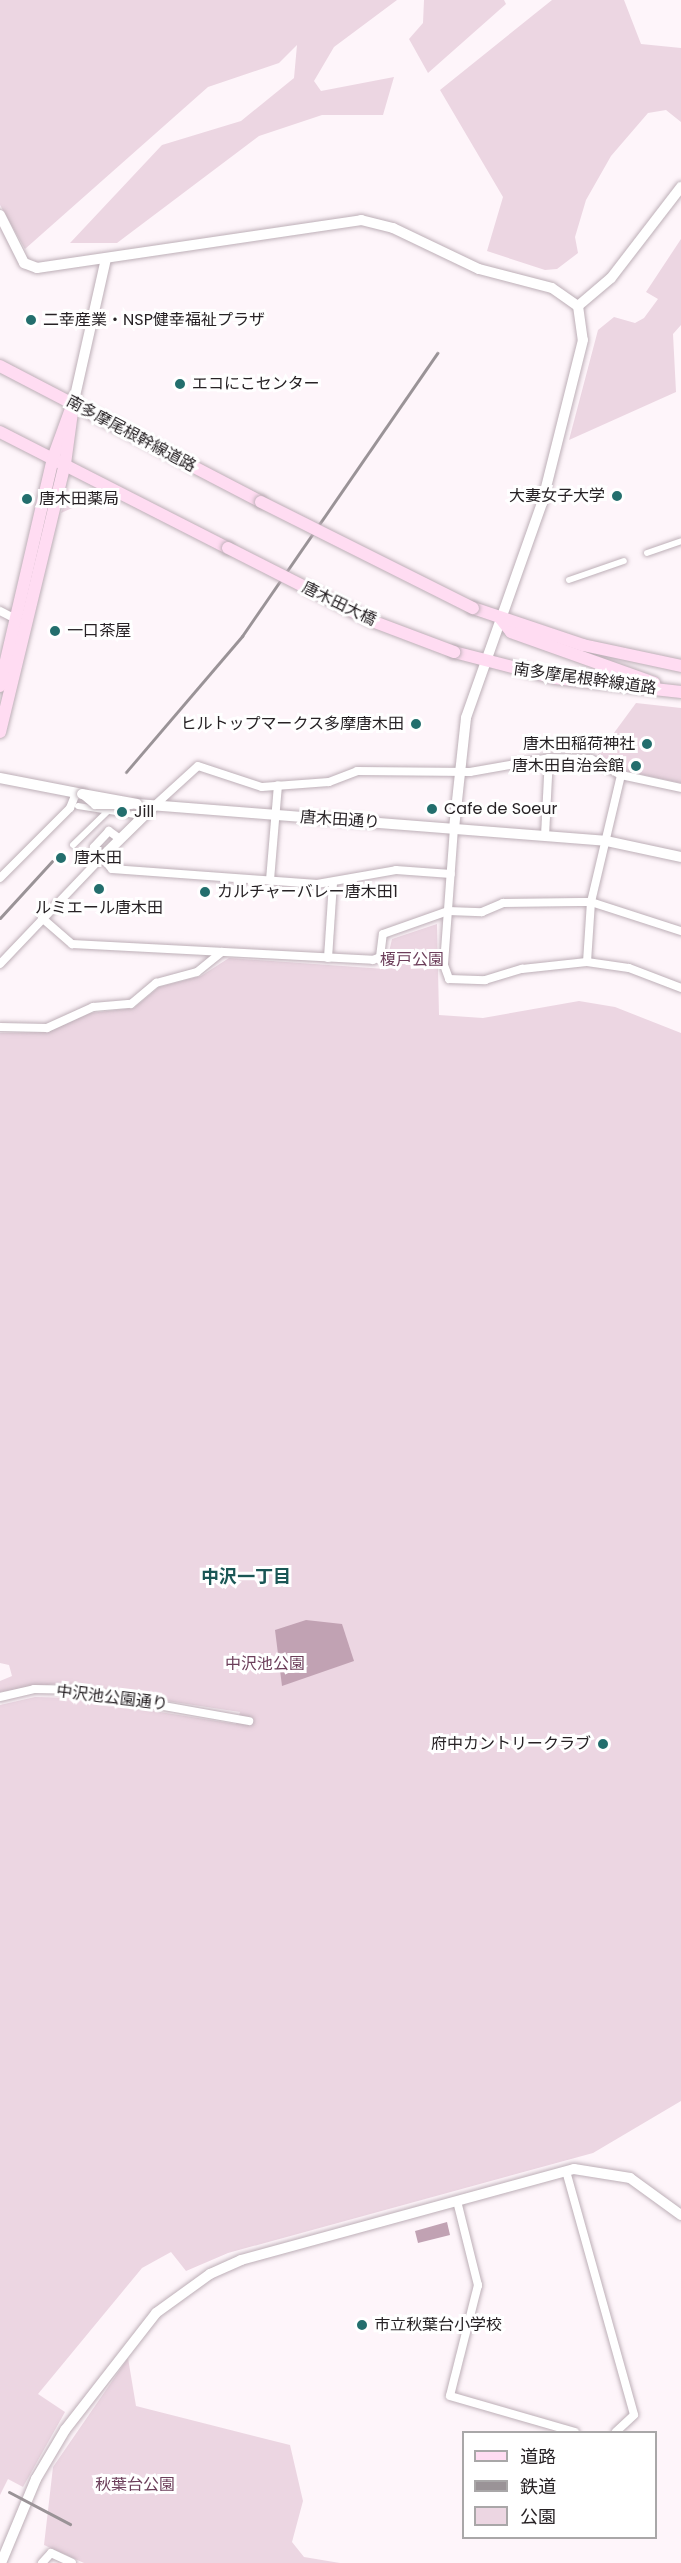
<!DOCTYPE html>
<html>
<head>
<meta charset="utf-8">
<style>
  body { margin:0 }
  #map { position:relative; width:681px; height:2563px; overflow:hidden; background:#fef5fa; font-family:Poppins,"Noto Sans JP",sans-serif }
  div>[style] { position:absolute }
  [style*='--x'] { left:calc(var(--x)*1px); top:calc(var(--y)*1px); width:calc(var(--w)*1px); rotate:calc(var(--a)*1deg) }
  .green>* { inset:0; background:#ecd6e2 }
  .water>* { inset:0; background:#c1a2b3 }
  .roads { filter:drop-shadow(0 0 2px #bdafb7) drop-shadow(0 0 2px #bdafb7) }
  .pedestrian>* { height:6px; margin:-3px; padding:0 3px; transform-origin:3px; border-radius:3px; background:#fff }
  .minor>* { height:8px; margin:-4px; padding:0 4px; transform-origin:4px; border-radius:4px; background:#fff }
  .tertiary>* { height:10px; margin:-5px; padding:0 5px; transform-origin:5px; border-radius:5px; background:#fff }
  .secondary>* { height:12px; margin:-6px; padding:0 6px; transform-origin:6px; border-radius:6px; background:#ffdcf2 }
  .rail>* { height:3px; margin:-1.5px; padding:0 1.5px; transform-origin:1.5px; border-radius:1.5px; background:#9a9397 }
  .bridges { filter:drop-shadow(0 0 2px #bdafb7) drop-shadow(0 0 2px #bdafb7) }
  .minor-bridge>* { height:8px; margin:-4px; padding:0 4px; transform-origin:4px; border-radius:4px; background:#fff }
  .tertiary-bridge>* { height:10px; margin:-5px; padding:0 5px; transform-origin:5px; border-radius:5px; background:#fff }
  .secondary-bridge>* { height:12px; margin:-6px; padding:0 6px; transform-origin:6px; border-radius:6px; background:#ffdcf2 }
  .dots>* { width:16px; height:16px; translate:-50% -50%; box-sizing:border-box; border:3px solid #fff; border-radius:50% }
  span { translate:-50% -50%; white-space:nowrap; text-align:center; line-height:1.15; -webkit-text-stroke:6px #fff; paint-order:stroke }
  .poi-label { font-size:16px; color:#272225 }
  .left { translate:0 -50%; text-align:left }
  .right { translate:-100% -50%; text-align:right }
  .street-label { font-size:16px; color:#272225 }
  .park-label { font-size:16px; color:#6c3e5a }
  .neighbourhood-label { font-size:18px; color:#1a5655; font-weight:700 }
  .legend { position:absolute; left:462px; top:2431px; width:195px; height:108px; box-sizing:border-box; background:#fff; border:2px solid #a9a7a8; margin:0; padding:8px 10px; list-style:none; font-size:18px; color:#272225 }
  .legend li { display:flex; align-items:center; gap:12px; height:30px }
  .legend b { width:30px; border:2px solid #a9a7a8 }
</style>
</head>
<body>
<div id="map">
  <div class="green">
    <i style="clip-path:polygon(0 0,397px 0,334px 47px,314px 81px,321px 91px,394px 77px,383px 115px,322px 115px,259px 136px,117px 243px,70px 243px,162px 145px,241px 121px,294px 78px,297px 45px,279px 63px,208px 87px,25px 249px,0 205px)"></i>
    <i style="clip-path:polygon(424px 0,504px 0,506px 4px,428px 73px,409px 39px,423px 23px)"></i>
    <i style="clip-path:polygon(552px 0,624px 0,641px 44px,681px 48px,681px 122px,666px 110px,648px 113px,611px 156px,586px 200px,575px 237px,578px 253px,557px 269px,545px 270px,487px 251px,503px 197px,440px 90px)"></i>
    <i style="clip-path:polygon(681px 239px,681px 325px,673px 334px,676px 392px,569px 440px,598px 330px,614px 317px,635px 323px,644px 318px,658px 299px,646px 292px)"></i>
    <i style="clip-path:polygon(86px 490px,97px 497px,61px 513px,68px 495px)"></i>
    <i style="clip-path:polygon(636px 703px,681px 708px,681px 783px,620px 770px,597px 756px)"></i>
    <i style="clip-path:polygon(437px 924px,439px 1015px,483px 1018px,579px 1001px,615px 1007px,681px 1033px,681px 2101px,593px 2153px,228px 2253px,186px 2271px,171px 2252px,142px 2268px,38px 2394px,65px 2412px,23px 2487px,8px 2479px,0 2495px,0 1705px,35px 1697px,71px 1698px,236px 1724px,240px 1712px,54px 1684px,0 1692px,0 1681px,12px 1676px,9px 1665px,0 1663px,0 1033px,48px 1032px,90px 1013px,134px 1008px,159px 987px,201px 976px,229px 958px,385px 969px,392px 939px)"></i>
    <i style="clip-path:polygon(128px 2358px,136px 2406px,290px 2445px,303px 2501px,292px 2542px,304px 2557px,340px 2563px,84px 2563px,44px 2545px,53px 2467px)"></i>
  </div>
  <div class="water">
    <i style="clip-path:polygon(306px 1620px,342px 1624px,354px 1661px,282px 1686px,275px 1630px)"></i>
    <i style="clip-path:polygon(447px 2222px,450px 2235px,418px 2243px,415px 2231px)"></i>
  </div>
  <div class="roads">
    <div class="pedestrian">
      <i style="--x:647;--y:553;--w:36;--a:-19"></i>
      <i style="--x:569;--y:580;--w:58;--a:-19.1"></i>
      <i style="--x:78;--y:806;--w:58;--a:9"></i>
      <i style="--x:73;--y:845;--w:50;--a:-44.2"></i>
    </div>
    <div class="minor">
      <i style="--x:0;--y:611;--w:18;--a:27"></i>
      <i style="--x:154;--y:806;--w:59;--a:-42.3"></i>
      <i style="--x:198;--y:766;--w:67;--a:18.2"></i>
      <i style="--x:262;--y:787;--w:67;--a:-4.3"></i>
      <i style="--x:329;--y:782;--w:30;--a:-21"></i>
      <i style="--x:357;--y:771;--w:113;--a:0.5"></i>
      <i style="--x:470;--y:772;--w:80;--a:-10"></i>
      <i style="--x:549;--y:758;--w:42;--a:1.4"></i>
      <i style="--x:591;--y:759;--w:34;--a:28"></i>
      <i style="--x:621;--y:775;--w:61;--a:12.2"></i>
      <i style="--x:454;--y:828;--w:137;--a:94.2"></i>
      <i style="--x:444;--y:965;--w:15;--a:70"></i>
      <i style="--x:449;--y:979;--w:36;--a:2"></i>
      <i style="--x:485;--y:980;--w:39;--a:-17"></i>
      <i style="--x:522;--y:969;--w:65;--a:-6.1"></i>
      <i style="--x:587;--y:962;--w:42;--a:8.1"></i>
      <i style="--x:629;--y:968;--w:56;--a:21"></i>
      <i style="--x:545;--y:836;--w:78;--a:-87.1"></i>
      <i style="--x:120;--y:839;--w:14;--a:-144"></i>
      <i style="--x:109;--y:831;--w:22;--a:133"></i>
      <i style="--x:94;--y:847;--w:28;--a:51"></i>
      <i style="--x:112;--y:869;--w:206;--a:4.2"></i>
      <i style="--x:317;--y:884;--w:80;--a:-10"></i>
      <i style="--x:396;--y:870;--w:55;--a:4.2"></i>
      <i style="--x:0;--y:878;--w:99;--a:-45"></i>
      <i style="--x:70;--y:808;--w:16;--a:-68"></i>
      <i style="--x:270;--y:880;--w:95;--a:-85.2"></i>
      <i style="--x:42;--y:918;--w:40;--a:41"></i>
      <i style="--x:72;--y:944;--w:301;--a:3"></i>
      <i style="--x:373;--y:960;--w:8;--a:-23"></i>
      <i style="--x:380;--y:957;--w:23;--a:-83"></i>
      <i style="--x:383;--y:934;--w:69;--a:-19.5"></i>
      <i style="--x:448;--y:911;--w:34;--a:2"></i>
      <i style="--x:482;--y:912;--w:23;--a:-23"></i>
      <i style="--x:503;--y:903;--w:88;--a:-0.7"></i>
      <i style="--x:591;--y:902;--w:95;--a:17.9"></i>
      <i style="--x:328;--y:958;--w:76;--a:-86.2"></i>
      <i style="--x:587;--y:962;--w:60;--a:-86.2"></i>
      <i style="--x:591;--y:902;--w:130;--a:-76.7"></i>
      <i style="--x:0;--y:964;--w:146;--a:-46.4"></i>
      <i style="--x:0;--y:1027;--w:47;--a:1.2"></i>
      <i style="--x:47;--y:1028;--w:51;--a:-24.5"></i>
      <i style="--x:93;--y:1007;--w:38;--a:-5"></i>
      <i style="--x:131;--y:1004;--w:33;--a:-40"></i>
      <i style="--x:156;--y:983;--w:42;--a:-15"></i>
      <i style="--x:197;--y:972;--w:32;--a:-39"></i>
      <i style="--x:0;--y:1697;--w:35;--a:-13"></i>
      <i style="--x:34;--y:1689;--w:39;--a:1"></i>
      <i style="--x:73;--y:1690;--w:179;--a:10"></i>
      <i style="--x:566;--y:2171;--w:253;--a:74.4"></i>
      <i style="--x:634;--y:2415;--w:25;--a:137"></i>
      <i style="--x:457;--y:2201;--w:87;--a:76"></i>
      <i style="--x:478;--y:2285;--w:114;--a:104.2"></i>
      <i style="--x:450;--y:2396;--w:130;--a:16.1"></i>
      <i style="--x:42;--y:2563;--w:13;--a:-48"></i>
      <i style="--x:51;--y:2553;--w:23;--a:25"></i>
    </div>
    <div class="tertiary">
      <i style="--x:0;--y:215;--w:54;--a:63.4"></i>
      <i style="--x:24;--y:263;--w:14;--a:21"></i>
      <i style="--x:37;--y:268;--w:328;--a:-8.4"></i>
      <i style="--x:361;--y:220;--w:33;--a:14"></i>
      <i style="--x:393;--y:228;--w:95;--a:25.5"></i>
      <i style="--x:479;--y:269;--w:75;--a:14.6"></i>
      <i style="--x:552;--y:288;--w:32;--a:35"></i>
      <i style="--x:578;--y:306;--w:34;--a:82"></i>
      <i style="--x:583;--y:340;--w:168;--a:104.1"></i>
      <i style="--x:542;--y:503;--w:228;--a:109.5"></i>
      <i style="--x:466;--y:718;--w:111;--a:96.2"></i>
      <i style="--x:578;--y:306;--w:43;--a:-40.3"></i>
      <i style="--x:611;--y:278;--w:115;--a:-52.4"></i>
      <i style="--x:73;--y:405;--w:150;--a:-77.3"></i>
      <i style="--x:0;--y:778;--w:84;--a:11"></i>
      <i style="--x:137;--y:804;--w:470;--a:4.5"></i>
      <i style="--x:606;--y:841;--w:77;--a:12"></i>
      <i style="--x:101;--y:858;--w:74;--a:-44.5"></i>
      <i style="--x:1;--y:2563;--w:91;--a:-67.4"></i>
      <i style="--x:36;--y:2479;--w:57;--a:-59.4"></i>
      <i style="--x:65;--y:2430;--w:148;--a:-52.1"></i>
      <i style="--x:156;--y:2313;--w:67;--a:-35.8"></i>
      <i style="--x:210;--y:2274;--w:34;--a:-24"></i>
      <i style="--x:241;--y:2260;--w:345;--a:-15.3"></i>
      <i style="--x:574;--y:2169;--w:57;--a:9.1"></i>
      <i style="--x:630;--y:2178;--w:63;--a:36"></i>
    </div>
    <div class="secondary">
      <i style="--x:0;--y:366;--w:294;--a:27.5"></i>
      <i style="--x:0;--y:432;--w:256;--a:27"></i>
      <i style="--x:473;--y:608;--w:116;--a:18.6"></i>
      <i style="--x:583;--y:645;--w:100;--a:12.1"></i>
      <i style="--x:501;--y:619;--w:16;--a:52"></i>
      <i style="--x:511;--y:632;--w:152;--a:19.6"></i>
      <i style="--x:454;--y:652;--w:104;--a:14.4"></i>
      <i style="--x:555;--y:678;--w:127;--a:6.3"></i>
      <i style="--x:0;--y:686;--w:234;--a:-76.9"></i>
      <i style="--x:53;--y:458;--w:55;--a:-69.9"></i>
      <i style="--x:0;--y:732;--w:276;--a:-76.4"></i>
      <i style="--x:65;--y:464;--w:60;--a:-82.3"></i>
    </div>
  </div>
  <div class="rail">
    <i style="--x:126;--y:772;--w:179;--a:-49.5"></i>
    <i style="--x:242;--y:636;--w:344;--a:-55.4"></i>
    <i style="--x:0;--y:918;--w:77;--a:-47.6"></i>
    <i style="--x:9;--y:2492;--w:69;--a:27.7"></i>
  </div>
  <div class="bridges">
    <div class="minor-bridge">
      <i style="--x:82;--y:794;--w:17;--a:40"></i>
      <i style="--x:95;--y:805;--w:36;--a:0"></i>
    </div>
    <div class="tertiary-bridge">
      <i style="--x:82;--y:794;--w:56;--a:10.3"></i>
    </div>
    <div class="secondary-bridge">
      <i style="--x:261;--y:502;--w:237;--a:26.6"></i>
      <i style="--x:228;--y:548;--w:161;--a:26.9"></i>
      <i style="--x:372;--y:621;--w:88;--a:20.7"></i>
    </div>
  </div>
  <div class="dots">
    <i style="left:31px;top:320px;background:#236e6d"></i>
    <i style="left:180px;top:384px;background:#236e6d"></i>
    <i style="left:617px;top:496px;background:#236e6d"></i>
    <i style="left:27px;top:499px;background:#236e6d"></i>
    <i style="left:55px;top:631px;background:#236e6d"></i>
    <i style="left:416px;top:724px;background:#236e6d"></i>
    <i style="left:647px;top:744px;background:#236e6d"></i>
    <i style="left:636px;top:766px;background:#236e6d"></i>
    <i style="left:432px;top:809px;background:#236e6d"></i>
    <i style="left:122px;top:812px;background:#236e6d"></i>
    <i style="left:61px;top:858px;background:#236e6d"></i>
    <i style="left:99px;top:889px;background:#236e6d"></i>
    <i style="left:205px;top:892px;background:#236e6d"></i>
    <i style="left:603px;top:1744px;background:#236e6d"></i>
    <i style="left:362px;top:2325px;background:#236e6d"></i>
  </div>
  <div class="poi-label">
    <span class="left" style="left:43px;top:320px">二幸産業・NSP健幸福祉プラザ</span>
    <span class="left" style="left:192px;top:384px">エコにこセンター</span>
    <span class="right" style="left:605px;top:496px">大妻女子大学</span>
    <span class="left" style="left:39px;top:499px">唐木田薬局</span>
    <span class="left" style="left:67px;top:631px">一口茶屋</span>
    <span class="right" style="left:404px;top:724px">ヒルトップマークス多摩唐木田</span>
    <span class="right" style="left:635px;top:744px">唐木田稲荷神社</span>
    <span class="right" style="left:624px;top:766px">唐木田自治会館</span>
    <span class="left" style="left:444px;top:809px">Cafe de Soeur</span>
    <span class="left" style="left:134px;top:812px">Jill</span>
    <span class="left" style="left:74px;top:858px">唐木田</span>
    <span class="left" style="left:217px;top:892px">カルチャーバレー唐木田1</span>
    <span style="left:99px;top:908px">ルミエール唐木田</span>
    <span class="right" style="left:591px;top:1744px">府中カントリークラブ</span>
    <span class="left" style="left:374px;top:2325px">市立秋葉台小学校</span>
  </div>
  <div class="street-label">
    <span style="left:131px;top:434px;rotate:28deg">南多摩尾根幹線道路</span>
    <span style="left:339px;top:604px;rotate:26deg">唐木田大橋</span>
    <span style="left:585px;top:679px;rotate:8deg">南多摩尾根幹線道路</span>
    <span style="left:340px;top:820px;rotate:4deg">唐木田通り</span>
    <span style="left:112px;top:1698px;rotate:7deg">中沢池公園通り</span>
  </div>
  <div class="park-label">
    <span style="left:412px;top:960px">榎戸公園</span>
    <span style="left:265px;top:1664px">中沢池公園</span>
    <span style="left:135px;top:2485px">秋葉台公園</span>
  </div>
  <div class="neighbourhood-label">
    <span style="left:246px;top:1577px">中沢一丁目</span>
  </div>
  <ul class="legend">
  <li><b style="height:8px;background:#ffdcf2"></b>道路</li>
  <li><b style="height:8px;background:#9a9397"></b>鉄道</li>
  <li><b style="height:16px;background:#ecd6e2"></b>公園</li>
  </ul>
</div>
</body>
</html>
